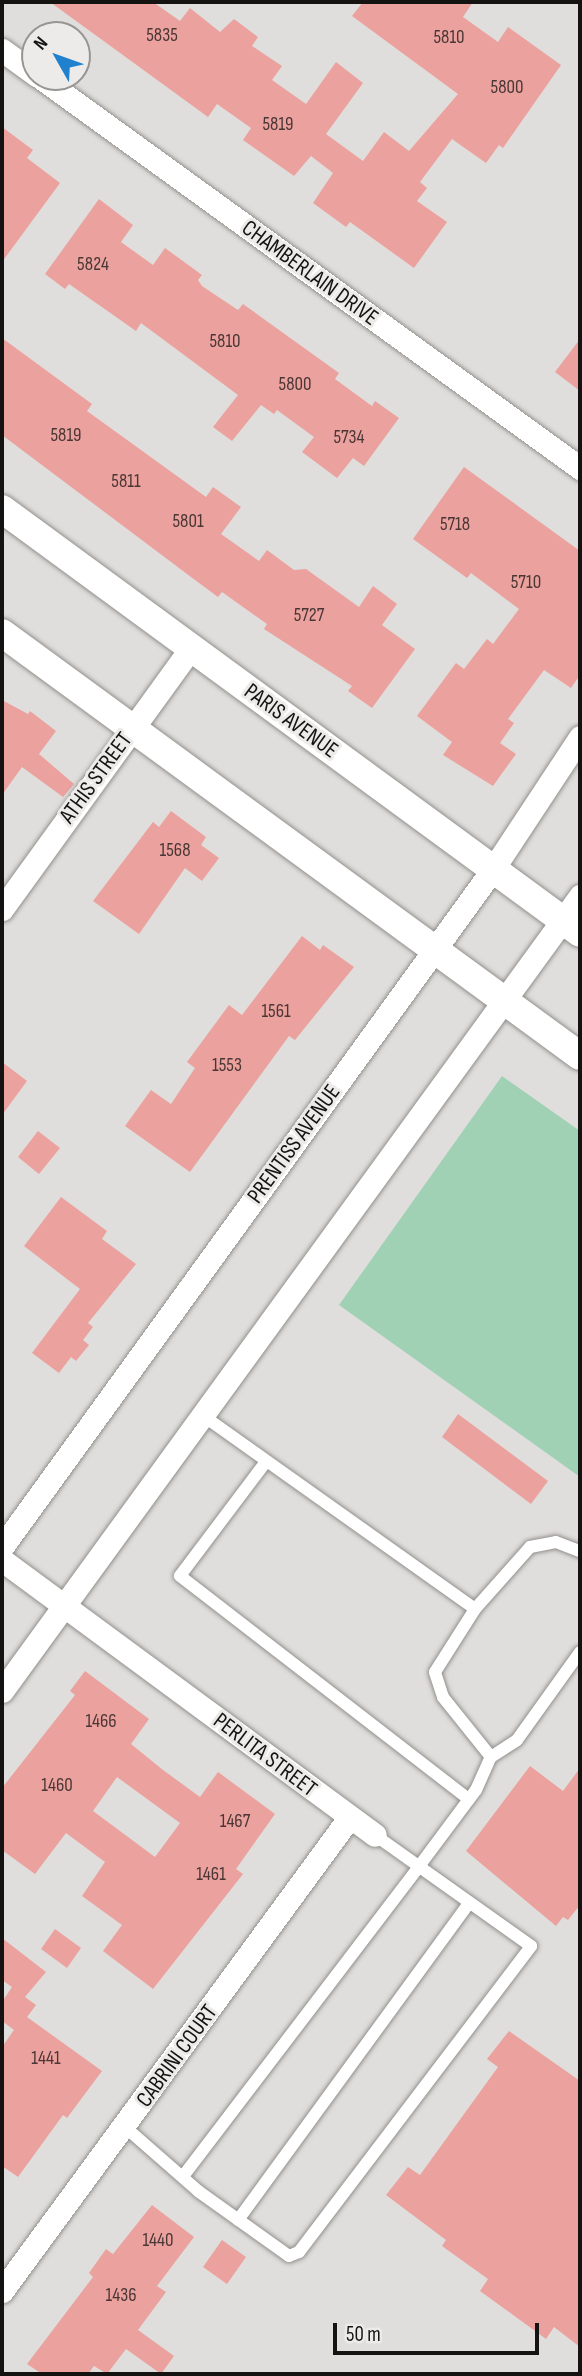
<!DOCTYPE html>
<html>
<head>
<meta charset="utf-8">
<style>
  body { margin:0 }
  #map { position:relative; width:582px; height:2376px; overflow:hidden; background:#e0dedc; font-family:"Sofia Sans Condensed",sans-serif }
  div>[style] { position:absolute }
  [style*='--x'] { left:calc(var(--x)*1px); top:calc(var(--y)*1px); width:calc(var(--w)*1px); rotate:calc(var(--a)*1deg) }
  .green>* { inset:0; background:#a0d1b4 }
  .building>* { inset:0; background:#eba19d }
  .roads { filter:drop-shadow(0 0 2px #92908d) drop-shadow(0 0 2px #92908d) }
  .service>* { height:12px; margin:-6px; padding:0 6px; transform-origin:6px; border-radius:6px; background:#fff }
  .minor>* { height:23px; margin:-11.5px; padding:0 11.5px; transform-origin:11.5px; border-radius:11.5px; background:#fff }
  .tertiary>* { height:28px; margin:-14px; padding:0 14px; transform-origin:14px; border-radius:14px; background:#fff }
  span { translate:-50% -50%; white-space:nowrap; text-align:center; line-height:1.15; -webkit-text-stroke:6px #edebe9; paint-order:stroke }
  .number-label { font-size:19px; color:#4a3635 }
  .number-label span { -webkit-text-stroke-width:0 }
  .street-label { font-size:23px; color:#141312 }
  .frame { position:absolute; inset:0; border:4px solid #141312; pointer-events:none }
  .north { position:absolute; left:21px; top:21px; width:70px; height:70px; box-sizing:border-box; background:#edebe9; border:2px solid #969593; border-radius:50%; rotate:310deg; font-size:19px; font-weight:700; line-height:28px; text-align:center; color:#141312 }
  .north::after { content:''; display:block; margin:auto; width:24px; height:32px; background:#2082ce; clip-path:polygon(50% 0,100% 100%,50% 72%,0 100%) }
  .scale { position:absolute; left:333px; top:2323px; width:206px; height:32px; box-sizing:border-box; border:4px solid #141312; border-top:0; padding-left:9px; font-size:21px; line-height:24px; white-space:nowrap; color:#141312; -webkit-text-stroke:5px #edebe9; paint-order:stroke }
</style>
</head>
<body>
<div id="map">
  <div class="green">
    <i style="clip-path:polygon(502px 1076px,580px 1131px,580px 1477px,339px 1305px)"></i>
  </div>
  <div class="building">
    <i style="clip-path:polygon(50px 2px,153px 2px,180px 21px,190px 8px,220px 32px,234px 19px,258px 37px,252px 46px,282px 66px,272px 80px,306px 104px,336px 62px,363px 83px,326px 134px,363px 161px,384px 132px,409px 151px,458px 94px,352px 16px,363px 2px,473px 2px,463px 17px,498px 42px,508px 27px,561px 65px,503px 148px,499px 145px,486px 163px,452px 139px,420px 182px,427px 188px,417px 201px,447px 222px,414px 268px,350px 222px,346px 227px,313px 203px,333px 173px,311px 156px,294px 176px,243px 140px,251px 128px,217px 104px,208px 117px)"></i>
    <i style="clip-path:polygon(2px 127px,33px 150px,27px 158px,60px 183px,2px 262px)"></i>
    <i style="clip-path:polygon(99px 199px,133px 225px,121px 242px,153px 265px,165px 248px,202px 275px,198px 280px,202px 286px,238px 310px,243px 304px,339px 373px,335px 379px,372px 406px,375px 401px,399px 418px,364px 466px,353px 458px,337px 478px,302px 452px,314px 437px,277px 410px,274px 414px,261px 405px,232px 441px,213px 427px,238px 395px,141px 323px,136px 331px,69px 284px,65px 289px,45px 274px)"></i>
    <i style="clip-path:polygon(2px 338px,92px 404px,87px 411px,206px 497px,213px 487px,241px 507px,221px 534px,259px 561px,267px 550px,294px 570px,306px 569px,359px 607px,373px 586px,397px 604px,382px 625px,415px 649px,372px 708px,348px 691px,352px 686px,264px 629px,267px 624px,222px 592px,218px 597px,195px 580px,2px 435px)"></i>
    <i style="clip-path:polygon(580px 339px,580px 391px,555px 372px)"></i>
    <i style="clip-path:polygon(464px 467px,580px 551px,580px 675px,571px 688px,544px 670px,508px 719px,514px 723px,500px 743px,516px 754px,493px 786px,443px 755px,452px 742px,417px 716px,456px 663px,464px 669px,487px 639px,493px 644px,519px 609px,471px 573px,467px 578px,413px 539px)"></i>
    <i style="clip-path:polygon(2px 700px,28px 714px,30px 711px,56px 731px,39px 754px,74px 784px,63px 797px,22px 767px,2px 795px)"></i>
    <i style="clip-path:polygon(171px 811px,206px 837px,201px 845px,219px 858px,202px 881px,185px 868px,139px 934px,93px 901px,153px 822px,159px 827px)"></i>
    <i style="clip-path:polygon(302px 936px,320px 950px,323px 945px,354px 967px,295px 1040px,289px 1036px,190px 1172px,125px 1126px,151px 1090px,171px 1104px,195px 1068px,187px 1062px,229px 1005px,242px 1015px)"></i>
    <i style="clip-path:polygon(2px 1062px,27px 1081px,2px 1115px)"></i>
    <i style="clip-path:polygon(38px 1131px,60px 1148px,39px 1174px,18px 1157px)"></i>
    <i style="clip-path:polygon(61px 1197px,107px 1231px,102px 1239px,136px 1264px,88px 1323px,93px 1327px,83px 1340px,89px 1345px,76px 1361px,71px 1357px,59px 1373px,32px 1353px,80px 1289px,24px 1246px)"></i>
    <i style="clip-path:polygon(458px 1414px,548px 1481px,531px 1504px,442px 1437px)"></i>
    <i style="clip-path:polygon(evenodd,85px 1671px,149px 1719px,131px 1744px,163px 1770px,200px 1797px,218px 1772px,275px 1814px,236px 1869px,243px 1874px,153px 1989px,103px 1951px,122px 1925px,82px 1896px,105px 1862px,66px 1833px,35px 1874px,2px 1850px,2px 1788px,75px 1695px,70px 1691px,85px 1671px,117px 1777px,180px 1823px,155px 1857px,93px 1811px,117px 1777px)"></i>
    <i style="clip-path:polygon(530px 1766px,563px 1791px,580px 1768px,580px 1905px,568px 1920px,563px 1917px,556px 1926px,466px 1851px)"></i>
    <i style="clip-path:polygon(55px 1929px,81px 1948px,67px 1968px,41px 1949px)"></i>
    <i style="clip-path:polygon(2px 1938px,46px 1972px,25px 1997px,36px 2005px,27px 2017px,102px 2071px,67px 2118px,63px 2115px,18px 2177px,2px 2166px,2px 2047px,14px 2030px,2px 2021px,2px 2002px,12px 1987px,2px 1980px)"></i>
    <i style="clip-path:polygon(509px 2031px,580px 2081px,580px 2347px,554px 2327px,546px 2339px,480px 2291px,488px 2279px,442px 2246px,446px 2240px,386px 2195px,408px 2167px,420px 2175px,498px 2067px,487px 2059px)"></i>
    <i style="clip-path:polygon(152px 2205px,194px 2237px,157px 2286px,166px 2292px,138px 2330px,174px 2356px,161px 2374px,126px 2349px,107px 2374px,94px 2366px,88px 2374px,42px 2374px,27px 2364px,93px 2277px,89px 2273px,106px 2249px,113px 2254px)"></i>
    <i style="clip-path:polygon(222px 2240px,246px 2257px,227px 2284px,203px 2267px)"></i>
  </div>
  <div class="roads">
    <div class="service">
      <i style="--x:265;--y:1463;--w:141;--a:127"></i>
      <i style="--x:180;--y:1576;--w:365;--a:37.7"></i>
      <i style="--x:475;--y:1609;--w:83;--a:-48.4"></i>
      <i style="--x:530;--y:1547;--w:26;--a:-11"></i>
      <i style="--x:556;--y:1542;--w:26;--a:21"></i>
      <i style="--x:491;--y:1757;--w:31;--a:-33"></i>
      <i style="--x:517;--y:1740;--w:108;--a:-54.4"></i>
      <i style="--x:125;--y:2127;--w:97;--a:41.2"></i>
      <i style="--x:198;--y:2191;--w:112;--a:35.5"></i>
      <i style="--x:289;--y:2256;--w:11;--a:-22"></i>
      <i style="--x:299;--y:2252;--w:384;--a:-52.8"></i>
      <i style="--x:531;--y:1946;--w:191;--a:-144.6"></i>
      <i style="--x:184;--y:2175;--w:390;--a:-52.7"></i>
      <i style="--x:420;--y:1865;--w:94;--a:-53.3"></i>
      <i style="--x:476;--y:1790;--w:36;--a:-66"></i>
      <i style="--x:491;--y:1757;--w:77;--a:-128.7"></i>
      <i style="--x:443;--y:1697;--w:26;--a:-108"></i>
      <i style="--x:435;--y:1672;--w:75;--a:-57.6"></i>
      <i style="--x:475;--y:1609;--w:335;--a:-144.6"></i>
      <i style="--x:238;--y:2220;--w:392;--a:-53.9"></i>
    </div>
    <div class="minor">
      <i style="--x:2;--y:50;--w:41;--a:36"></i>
      <i style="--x:40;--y:77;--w:667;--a:35.91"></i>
      <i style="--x:2;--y:909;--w:322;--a:-54.1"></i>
      <i style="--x:2;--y:1547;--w:837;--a:-54.09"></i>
      <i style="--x:493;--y:869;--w:158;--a:-56.6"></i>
      <i style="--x:2;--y:1560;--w:463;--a:36.4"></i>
      <i style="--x:2;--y:1691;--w:983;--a:-53.98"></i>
      <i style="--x:2;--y:2291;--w:587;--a:-53.74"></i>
    </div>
    <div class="tertiary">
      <i style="--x:2;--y:509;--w:717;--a:36.26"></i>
      <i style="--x:2;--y:633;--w:716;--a:36.2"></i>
    </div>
  </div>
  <div class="number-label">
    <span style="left:162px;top:36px">5835</span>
    <span style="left:449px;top:38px">5810</span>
    <span style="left:507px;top:88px">5800</span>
    <span style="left:278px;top:125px">5819</span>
    <span style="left:93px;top:265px">5824</span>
    <span style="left:225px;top:342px">5810</span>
    <span style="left:295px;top:385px">5800</span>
    <span style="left:66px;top:436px">5819</span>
    <span style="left:349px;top:438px">5734</span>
    <span style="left:126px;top:482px">5811</span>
    <span style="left:188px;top:522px">5801</span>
    <span style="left:455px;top:525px">5718</span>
    <span style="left:526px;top:583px">5710</span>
    <span style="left:309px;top:616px">5727</span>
    <span style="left:175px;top:851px">1568</span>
    <span style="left:276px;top:1012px">1561</span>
    <span style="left:227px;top:1066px">1553</span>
    <span style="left:101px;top:1722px">1466</span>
    <span style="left:57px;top:1786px">1460</span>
    <span style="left:235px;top:1822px">1467</span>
    <span style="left:211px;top:1875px">1461</span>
    <span style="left:46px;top:2059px">1441</span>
    <span style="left:158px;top:2241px">1440</span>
    <span style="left:121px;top:2296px">1436</span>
  </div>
  <div class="street-label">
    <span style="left:310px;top:273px;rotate:36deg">CHAMBERLAIN DRIVE</span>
    <span style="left:291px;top:721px;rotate:36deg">PARIS AVENUE</span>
    <span style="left:96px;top:778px;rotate:-54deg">ATHIS STREET</span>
    <span style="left:294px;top:1144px;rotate:-54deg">PRENTISS AVENUE</span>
    <span style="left:265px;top:1755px;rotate:37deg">PERLITA STREET</span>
    <span style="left:177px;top:2056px;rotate:-54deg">CABRINI COURT</span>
  </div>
  <div class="frame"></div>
  <div class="north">N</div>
  <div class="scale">50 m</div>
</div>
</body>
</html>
